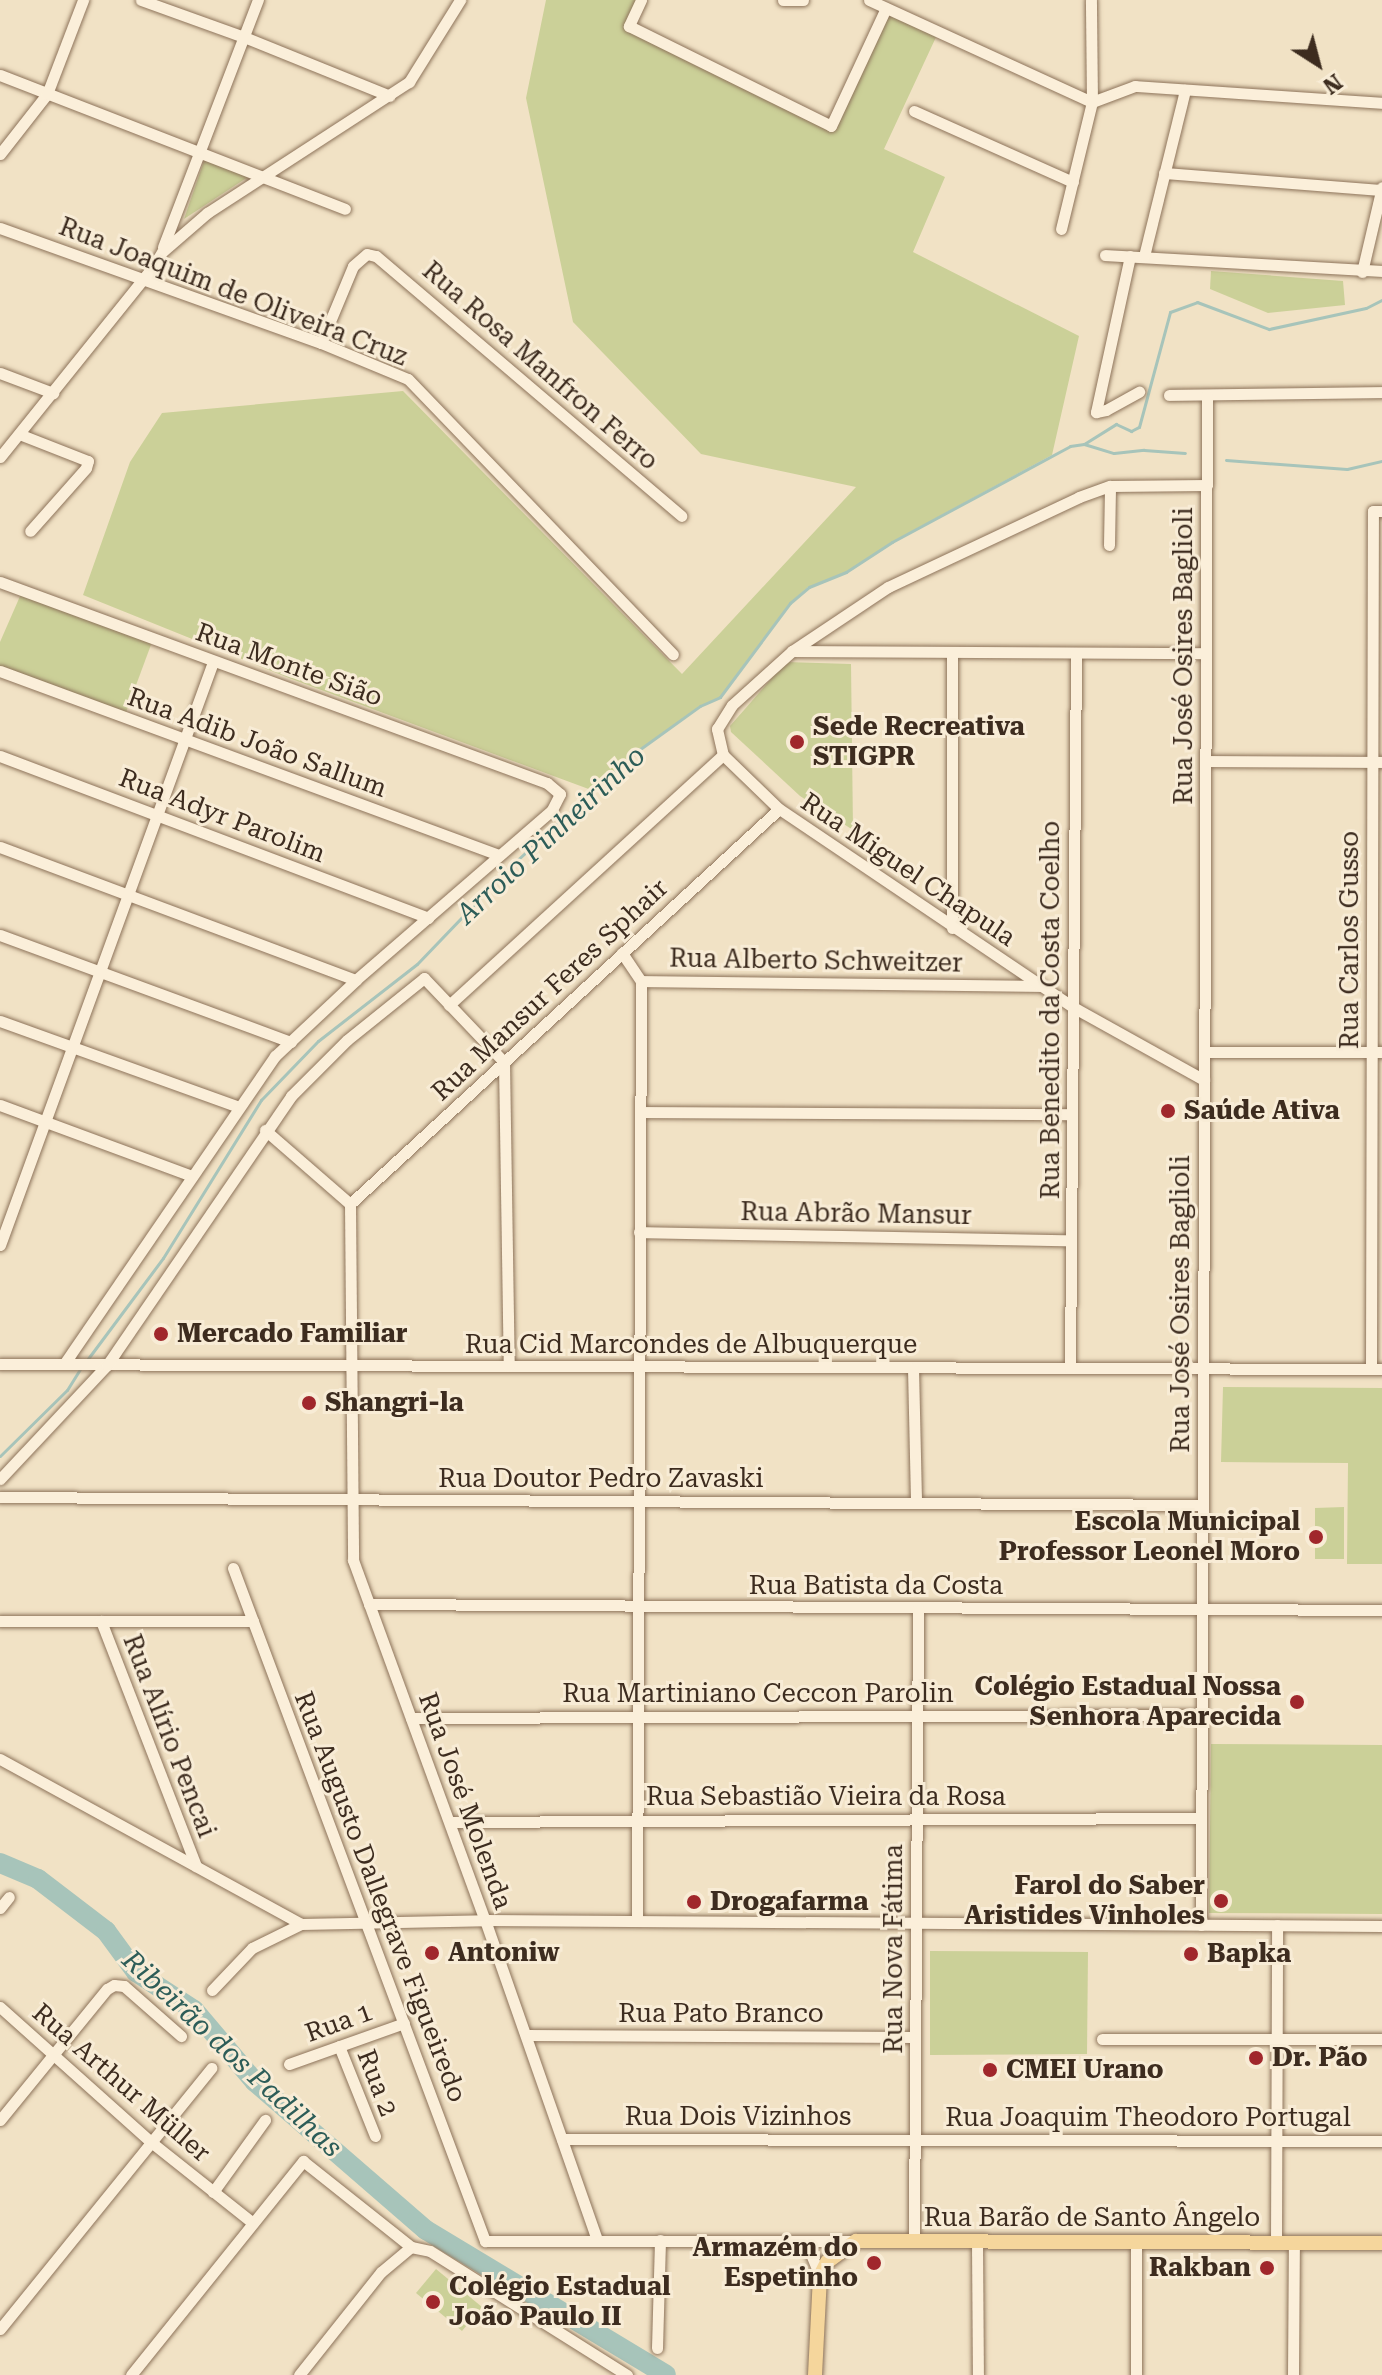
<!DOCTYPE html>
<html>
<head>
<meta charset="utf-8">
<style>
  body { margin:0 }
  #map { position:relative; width:1382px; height:2375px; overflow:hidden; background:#f1e2c5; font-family:"Roboto Serif",serif }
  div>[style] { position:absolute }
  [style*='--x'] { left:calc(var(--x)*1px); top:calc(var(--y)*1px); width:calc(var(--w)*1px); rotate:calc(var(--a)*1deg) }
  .green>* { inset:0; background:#cbd098 }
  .stream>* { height:3px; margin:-1.5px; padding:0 1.5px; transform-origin:1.5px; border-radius:1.5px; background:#a7c4ba }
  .river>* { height:20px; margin:-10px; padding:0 10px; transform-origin:10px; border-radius:10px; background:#a7c4ba }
  .roads { filter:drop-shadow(0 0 2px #8d735a) drop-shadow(0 0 2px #8d735a) }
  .minor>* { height:11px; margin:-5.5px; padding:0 5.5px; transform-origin:5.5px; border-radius:5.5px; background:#fbefda }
  .major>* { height:14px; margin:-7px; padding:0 7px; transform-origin:7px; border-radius:7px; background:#f5d69c }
  .dots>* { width:22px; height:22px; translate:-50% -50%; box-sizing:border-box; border:4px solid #f8ecd6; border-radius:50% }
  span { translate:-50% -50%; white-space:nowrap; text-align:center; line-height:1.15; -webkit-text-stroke:6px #f8ecd6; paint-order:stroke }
  .street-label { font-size:26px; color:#3d2c1f }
  .poi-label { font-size:26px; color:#3d2c1f; font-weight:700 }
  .left { translate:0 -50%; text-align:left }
  .right { translate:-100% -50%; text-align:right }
  .water-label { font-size:28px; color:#2d5d58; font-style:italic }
  .north { position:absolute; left:1278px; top:24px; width:80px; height:80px; -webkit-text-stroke:6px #f8ecd6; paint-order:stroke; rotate:144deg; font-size:22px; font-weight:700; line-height:32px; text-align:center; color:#3d2c1f }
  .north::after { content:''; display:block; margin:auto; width:28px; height:36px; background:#3d2c1f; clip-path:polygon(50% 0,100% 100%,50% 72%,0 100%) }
</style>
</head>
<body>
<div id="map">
  <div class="green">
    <i style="clip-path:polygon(546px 0,641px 0,629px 26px,836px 128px,890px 14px,937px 35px,884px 149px,945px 177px,913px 252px,1079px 336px,1052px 455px,892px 542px,846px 572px,808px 587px,790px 603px,720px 697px,700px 706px,636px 752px,594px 791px,289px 678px,83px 595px,130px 462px,162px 413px,403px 391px,682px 674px,856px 487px,701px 454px,573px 322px,526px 98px)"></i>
    <i style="clip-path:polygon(205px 158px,251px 175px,184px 219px)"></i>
    <i style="clip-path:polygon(1211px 271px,1343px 281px,1345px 305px,1268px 313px,1210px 289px)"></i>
    <i style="clip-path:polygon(21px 594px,152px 642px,125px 715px,0 667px,0 642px)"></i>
    <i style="clip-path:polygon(786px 662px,851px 664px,853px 830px,800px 796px,731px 732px,730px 726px)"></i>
    <i style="clip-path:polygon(1223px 1387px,1382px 1388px,1382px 1564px,1347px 1564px,1348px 1463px,1221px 1462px)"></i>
    <i style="clip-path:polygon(1344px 1507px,1344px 1559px,1315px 1559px,1315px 1508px)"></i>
    <i style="clip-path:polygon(1211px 1744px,1382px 1745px,1382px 1914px,1209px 1913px)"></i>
    <i style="clip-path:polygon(930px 1951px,1088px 1952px,1087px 2054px,930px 2055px)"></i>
    <i style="clip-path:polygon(436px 2269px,482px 2307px,462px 2331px,416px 2293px)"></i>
  </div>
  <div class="stream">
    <i style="--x:1084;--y:444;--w:31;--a:17"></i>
    <i style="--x:1114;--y:453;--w:30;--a:-6"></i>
    <i style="--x:1144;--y:450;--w:41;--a:4.2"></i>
    <i style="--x:1226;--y:460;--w:121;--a:4.3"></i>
    <i style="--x:1347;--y:469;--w:36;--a:-13"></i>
    <i style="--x:87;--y:1360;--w:127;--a:-53.3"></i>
    <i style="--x:163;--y:1258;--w:186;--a:-58.2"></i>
    <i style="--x:261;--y:1100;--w:82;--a:-46"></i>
    <i style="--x:318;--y:1041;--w:125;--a:-37.9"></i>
    <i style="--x:417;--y:964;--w:140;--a:-46.2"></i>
    <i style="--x:514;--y:863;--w:165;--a:-42.3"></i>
    <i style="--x:636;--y:752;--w:79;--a:-35.7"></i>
    <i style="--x:700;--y:706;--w:22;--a:-24"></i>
    <i style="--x:720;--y:697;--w:117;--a:-53.3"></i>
    <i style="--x:790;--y:603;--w:25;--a:-40"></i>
    <i style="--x:809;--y:587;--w:40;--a:-22"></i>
    <i style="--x:846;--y:572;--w:55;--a:-33.1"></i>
    <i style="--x:892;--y:542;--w:202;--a:-28.3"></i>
    <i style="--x:1070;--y:446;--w:14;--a:-8"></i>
    <i style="--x:1084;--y:444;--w:38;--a:-32"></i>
    <i style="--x:1116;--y:424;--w:17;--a:25"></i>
    <i style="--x:1131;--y:431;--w:9;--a:-27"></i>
    <i style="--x:1139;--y:427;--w:119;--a:-74.9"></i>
    <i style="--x:1170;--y:312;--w:29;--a:-20"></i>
    <i style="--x:1197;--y:302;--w:77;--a:20.6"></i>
    <i style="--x:1269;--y:329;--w:99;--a:-12.2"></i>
    <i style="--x:1366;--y:308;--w:18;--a:-27"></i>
    <i style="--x:0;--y:1456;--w:94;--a:-44.6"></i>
    <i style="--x:67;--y:1390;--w:25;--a:-58"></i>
  </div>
  <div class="river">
    <i style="--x:0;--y:1863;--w:41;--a:22.8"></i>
    <i style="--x:38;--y:1879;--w:86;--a:37.4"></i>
    <i style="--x:106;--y:1931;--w:51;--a:53.8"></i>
    <i style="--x:136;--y:1972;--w:69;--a:33.2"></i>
    <i style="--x:194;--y:2010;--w:94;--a:49.7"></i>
    <i style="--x:255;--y:2082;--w:226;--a:40.9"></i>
    <i style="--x:426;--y:2230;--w:280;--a:31.1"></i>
  </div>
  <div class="roads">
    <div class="minor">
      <i style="--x:141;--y:0;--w:109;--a:19.8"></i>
      <i style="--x:244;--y:37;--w:157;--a:22"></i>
      <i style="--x:641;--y:0;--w:29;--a:115"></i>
      <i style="--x:629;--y:26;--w:225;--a:26.3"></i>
      <i style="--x:831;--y:126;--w:130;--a:-65"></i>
      <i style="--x:783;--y:0;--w:20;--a:0"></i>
      <i style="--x:869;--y:0;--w:245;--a:24.6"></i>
      <i style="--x:1092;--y:102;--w:46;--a:-20.4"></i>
      <i style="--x:1135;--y:86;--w:248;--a:3.9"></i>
      <i style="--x:0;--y:75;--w:370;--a:21.2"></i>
      <i style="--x:914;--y:111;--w:174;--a:24.1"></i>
      <i style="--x:0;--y:154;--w:76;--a:-51.9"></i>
      <i style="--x:47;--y:94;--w:101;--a:-69"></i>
      <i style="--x:1164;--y:173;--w:218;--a:4.5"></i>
      <i style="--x:0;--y:228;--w:341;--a:19.7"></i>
      <i style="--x:321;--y:343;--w:94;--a:22.5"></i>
      <i style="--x:408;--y:379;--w:382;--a:46.1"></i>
      <i style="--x:1061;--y:229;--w:131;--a:-76.3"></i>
      <i style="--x:1092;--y:102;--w:102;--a:-90.6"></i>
      <i style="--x:163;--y:247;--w:265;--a:-69"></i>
      <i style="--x:1105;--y:255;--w:277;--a:3.3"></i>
      <i style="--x:1130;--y:256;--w:160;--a:102.3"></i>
      <i style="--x:1096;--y:412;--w:10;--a:-11"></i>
      <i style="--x:1106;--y:410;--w:38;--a:-29"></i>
      <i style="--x:1144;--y:256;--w:171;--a:-76.1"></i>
      <i style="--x:1362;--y:272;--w:87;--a:-76.8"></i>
      <i style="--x:321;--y:343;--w:83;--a:-67.4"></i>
      <i style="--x:353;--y:266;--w:18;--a:-41"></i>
      <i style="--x:367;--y:254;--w:9;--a:13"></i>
      <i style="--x:376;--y:256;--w:401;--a:40.4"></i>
      <i style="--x:0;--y:373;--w:57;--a:20.7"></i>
      <i style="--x:1169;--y:395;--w:213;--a:-0.8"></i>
      <i style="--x:19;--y:434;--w:74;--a:21.4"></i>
      <i style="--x:88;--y:461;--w:7;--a:106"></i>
      <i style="--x:86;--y:468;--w:84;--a:131.6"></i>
      <i style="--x:0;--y:457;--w:238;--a:-51.2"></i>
      <i style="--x:149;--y:272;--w:24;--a:-57"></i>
      <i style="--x:162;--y:252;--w:60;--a:-40.9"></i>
      <i style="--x:207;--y:213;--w:241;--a:-33"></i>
      <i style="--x:409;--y:82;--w:97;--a:-58.1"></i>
      <i style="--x:1109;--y:545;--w:59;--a:-89"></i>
      <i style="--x:0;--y:582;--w:583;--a:20.18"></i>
      <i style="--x:547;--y:783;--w:17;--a:40"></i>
      <i style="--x:560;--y:794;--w:18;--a:117"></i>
      <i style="--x:552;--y:810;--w:259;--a:139.1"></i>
      <i style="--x:356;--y:980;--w:111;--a:136.8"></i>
      <i style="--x:275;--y:1056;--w:372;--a:124.4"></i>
      <i style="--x:792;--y:651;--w:414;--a:0.3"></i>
      <i style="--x:0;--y:671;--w:532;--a:20.24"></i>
      <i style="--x:0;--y:756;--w:458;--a:20.7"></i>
      <i style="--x:1206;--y:761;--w:176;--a:0.3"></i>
      <i style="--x:0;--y:847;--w:380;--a:20.5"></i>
      <i style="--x:952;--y:928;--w:276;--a:-90"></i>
      <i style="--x:0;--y:935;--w:310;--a:20.2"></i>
      <i style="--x:622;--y:953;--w:34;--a:56"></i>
      <i style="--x:641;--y:981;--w:940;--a:90.24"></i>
      <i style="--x:641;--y:981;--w:399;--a:0.7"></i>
      <i style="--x:449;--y:1005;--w:371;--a:-42.4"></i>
      <i style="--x:0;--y:1021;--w:254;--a:19.8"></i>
      <i style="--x:1204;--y:1052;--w:178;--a:0"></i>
      <i style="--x:1204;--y:1080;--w:150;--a:-150.9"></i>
      <i style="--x:1073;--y:1007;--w:354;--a:-146"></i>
      <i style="--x:779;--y:809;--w:78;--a:-136"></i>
      <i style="--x:723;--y:755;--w:27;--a:-103"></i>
      <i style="--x:717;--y:729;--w:28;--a:-58"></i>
      <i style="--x:732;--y:705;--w:81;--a:-42"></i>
      <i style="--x:792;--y:651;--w:115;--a:-33.7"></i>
      <i style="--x:888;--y:587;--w:211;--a:-25.2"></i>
      <i style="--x:1079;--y:497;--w:33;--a:-20"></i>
      <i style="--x:1110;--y:486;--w:97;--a:-0.6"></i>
      <i style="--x:0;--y:1105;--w:205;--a:20.3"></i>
      <i style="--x:640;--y:1112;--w:432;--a:0.3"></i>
      <i style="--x:265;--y:1130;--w:113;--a:41"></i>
      <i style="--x:350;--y:1204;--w:356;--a:89.5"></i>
      <i style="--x:353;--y:1560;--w:383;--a:69.9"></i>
      <i style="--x:485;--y:1920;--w:339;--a:70.7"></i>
      <i style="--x:350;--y:1204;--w:583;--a:-42.64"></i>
      <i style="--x:639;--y:1232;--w:432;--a:1.1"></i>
      <i style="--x:0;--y:1245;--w:621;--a:-69.93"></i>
      <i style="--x:0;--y:1364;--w:1382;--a:0.21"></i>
      <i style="--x:913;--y:1368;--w:135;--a:88.7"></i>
      <i style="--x:1070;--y:1368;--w:715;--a:-89.52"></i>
      <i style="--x:1371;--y:1369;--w:858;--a:-89.87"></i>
      <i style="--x:1373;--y:511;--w:9;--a:0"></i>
      <i style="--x:0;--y:1479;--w:156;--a:-46.8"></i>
      <i style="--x:107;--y:1365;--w:326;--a:-55.6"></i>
      <i style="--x:291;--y:1096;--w:79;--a:-45"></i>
      <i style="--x:347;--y:1040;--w:99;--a:-38.8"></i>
      <i style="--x:424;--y:978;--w:116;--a:46.4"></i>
      <i style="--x:504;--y:1062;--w:304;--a:89.1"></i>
      <i style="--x:0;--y:1497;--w:1203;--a:0.38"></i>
      <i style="--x:233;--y:1568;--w:719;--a:69.47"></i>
      <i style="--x:485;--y:2241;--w:371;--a:0"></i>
      <i style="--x:369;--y:1604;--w:1013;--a:0.34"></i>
      <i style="--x:0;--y:1621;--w:253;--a:0"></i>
      <i style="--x:101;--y:1621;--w:263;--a:68.8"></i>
      <i style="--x:411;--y:1718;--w:791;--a:-0.22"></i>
      <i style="--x:0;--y:1759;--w:343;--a:28.7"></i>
      <i style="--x:450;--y:1822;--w:751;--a:-0.31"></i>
      <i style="--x:0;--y:1908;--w:14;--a:-51"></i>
      <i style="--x:1201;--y:1925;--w:1529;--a:-89.78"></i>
      <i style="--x:212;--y:1990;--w:58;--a:-46.4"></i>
      <i style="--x:252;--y:1948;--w:55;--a:-26.1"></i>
      <i style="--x:301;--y:1924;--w:184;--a:-1.2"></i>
      <i style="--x:485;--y:1920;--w:897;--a:0.38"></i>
      <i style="--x:0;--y:2007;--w:203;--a:41.8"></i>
      <i style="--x:151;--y:2142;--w:130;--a:38.5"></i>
      <i style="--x:526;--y:2035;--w:389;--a:0.3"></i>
      <i style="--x:1102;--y:2039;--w:280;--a:0"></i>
      <i style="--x:339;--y:2046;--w:97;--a:68.2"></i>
      <i style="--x:289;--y:2064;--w:122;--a:-19.6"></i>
      <i style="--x:0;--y:2120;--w:169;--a:-50.8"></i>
      <i style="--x:107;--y:1989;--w:8;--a:-30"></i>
      <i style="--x:114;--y:1985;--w:10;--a:6"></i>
      <i style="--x:124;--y:1986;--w:76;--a:41.3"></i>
      <i style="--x:562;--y:2139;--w:820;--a:0.14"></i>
      <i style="--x:213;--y:2192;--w:89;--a:-54.2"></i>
      <i style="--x:914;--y:2241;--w:633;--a:-89.64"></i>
      <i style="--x:801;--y:2242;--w:16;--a:50"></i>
      <i style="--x:811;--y:2254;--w:24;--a:68"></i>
      <i style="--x:977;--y:2242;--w:133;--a:89.6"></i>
      <i style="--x:1136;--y:2242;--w:133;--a:90"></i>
      <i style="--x:1276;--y:2243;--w:318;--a:-89.8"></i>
      <i style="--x:0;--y:2329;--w:336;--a:-51"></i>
      <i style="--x:657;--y:2348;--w:108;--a:-88.4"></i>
      <i style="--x:131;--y:2375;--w:275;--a:-51.2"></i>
      <i style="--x:303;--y:2161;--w:138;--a:38.5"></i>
      <i style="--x:411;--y:2247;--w:19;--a:12"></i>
      <i style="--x:430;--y:2251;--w:233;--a:32.2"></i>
      <i style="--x:299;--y:2375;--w:132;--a:-51.5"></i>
      <i style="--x:381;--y:2272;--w:39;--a:-40"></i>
      <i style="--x:1293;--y:2375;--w:132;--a:-89.6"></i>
    </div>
    <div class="major">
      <i style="--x:815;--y:2375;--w:99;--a:-87.1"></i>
      <i style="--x:820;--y:2276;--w:16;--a:-63"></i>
      <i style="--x:827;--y:2262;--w:36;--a:-36"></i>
      <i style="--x:856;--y:2241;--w:526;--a:0.22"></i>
    </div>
  </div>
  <div class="dots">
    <i style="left:797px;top:742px;background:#a0272c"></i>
    <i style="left:1168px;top:1111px;background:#a0272c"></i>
    <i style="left:161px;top:1334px;background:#a0272c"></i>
    <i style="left:309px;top:1403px;background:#a0272c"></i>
    <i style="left:1316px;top:1537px;background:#a0272c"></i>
    <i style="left:1297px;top:1702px;background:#a0272c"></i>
    <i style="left:1221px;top:1901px;background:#a0272c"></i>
    <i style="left:694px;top:1902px;background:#a0272c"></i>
    <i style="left:432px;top:1953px;background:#a0272c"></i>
    <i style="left:1191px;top:1954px;background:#a0272c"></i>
    <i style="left:1256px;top:2058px;background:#a0272c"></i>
    <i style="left:990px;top:2070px;background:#a0272c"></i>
    <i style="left:874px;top:2263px;background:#a0272c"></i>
    <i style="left:1267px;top:2268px;background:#a0272c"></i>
    <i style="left:433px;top:2302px;background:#a0272c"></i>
  </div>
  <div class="street-label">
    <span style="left:233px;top:292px;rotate:21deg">Rua Joaquim de Oliveira Cruz</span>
    <span style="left:540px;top:366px;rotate:41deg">Rua Rosa Manfron Ferro</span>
    <span style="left:1184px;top:656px;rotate:-90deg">Rua José Osires Baglioli</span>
    <span style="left:289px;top:665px;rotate:20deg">Rua Monte Sião</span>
    <span style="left:257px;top:743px;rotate:20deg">Rua Adib João Sallum</span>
    <span style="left:222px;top:816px;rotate:21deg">Rua Adyr Parolim</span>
    <span style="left:908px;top:870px;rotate:34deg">Rua Miguel Chapula</span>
    <span style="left:1350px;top:940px;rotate:-90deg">Rua Carlos Gusso</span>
    <span style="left:816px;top:961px;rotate:1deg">Rua Alberto Schweitzer</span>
    <span style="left:550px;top:990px;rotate:-43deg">Rua Mansur Feres Sphair</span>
    <span style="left:1051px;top:1010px;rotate:-90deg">Rua Benedito da Costa Coelho</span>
    <span style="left:856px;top:1214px;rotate:1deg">Rua Abrão Mansur</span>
    <span style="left:1181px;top:1304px;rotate:-90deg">Rua José Osires Baglioli</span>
    <span style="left:691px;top:1345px">Rua Cid Marcondes de Albuquerque</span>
    <span style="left:601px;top:1479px">Rua Doutor Pedro Zavaski</span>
    <span style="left:876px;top:1586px">Rua Batista da Costa</span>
    <span style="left:758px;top:1694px">Rua Martiniano Ceccon Parolin</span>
    <span style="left:169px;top:1736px;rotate:69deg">Rua Alírio Pencai</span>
    <span style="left:826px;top:1797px">Rua Sebastião Vieira da Rosa</span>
    <span style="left:465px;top:1801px;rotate:70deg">Rua José Molenda</span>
    <span style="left:380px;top:1897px;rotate:69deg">Rua Augusto Dallegrave Figueiredo</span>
    <span style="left:894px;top:1949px;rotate:-90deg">Rua Nova Fátima</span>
    <span style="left:721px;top:2014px">Rua Pato Branco</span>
    <span style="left:339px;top:2023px;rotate:-20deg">Rua 1</span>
    <span style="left:121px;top:2083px;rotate:41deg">Rua Arthur Müller</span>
    <span style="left:377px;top:2083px;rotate:69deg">Rua 2</span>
    <span style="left:738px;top:2117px">Rua Dois Vizinhos</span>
    <span style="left:1148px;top:2118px">Rua Joaquim Theodoro Portugal</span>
    <span style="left:1092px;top:2218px">Rua Barão de Santo Ângelo</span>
  </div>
  <div class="poi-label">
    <span class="left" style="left:813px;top:742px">Sede Recreativa<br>STIGPR</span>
    <span class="left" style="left:1184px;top:1111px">Saúde Ativa</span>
    <span class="left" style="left:177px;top:1334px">Mercado Familiar</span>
    <span class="left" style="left:325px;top:1403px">Shangri-la</span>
    <span class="right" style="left:1300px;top:1537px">Escola Municipal<br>Professor Leonel Moro</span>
    <span class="right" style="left:1281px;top:1702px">Colégio Estadual Nossa<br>Senhora Aparecida</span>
    <span class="right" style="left:1205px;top:1901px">Farol do Saber<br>Aristides Vinholes</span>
    <span class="left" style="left:710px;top:1902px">Drogafarma</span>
    <span class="left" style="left:448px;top:1953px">Antoniw</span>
    <span class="left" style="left:1207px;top:1954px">Bapka</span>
    <span class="left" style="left:1272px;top:2058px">Dr. Pão</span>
    <span class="left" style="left:1006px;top:2070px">CMEI Urano</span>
    <span class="right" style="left:858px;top:2263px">Armazém do<br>Espetinho</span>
    <span class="right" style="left:1251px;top:2268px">Rakban</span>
    <span class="left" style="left:449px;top:2302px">Colégio Estadual<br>João Paulo II</span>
  </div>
  <div class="water-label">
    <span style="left:551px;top:835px;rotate:-43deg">Arroio Pinheirinho</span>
    <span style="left:232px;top:2054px;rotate:43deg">Ribeirão dos Padilhas</span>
  </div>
  <div class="north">N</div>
</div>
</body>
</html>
